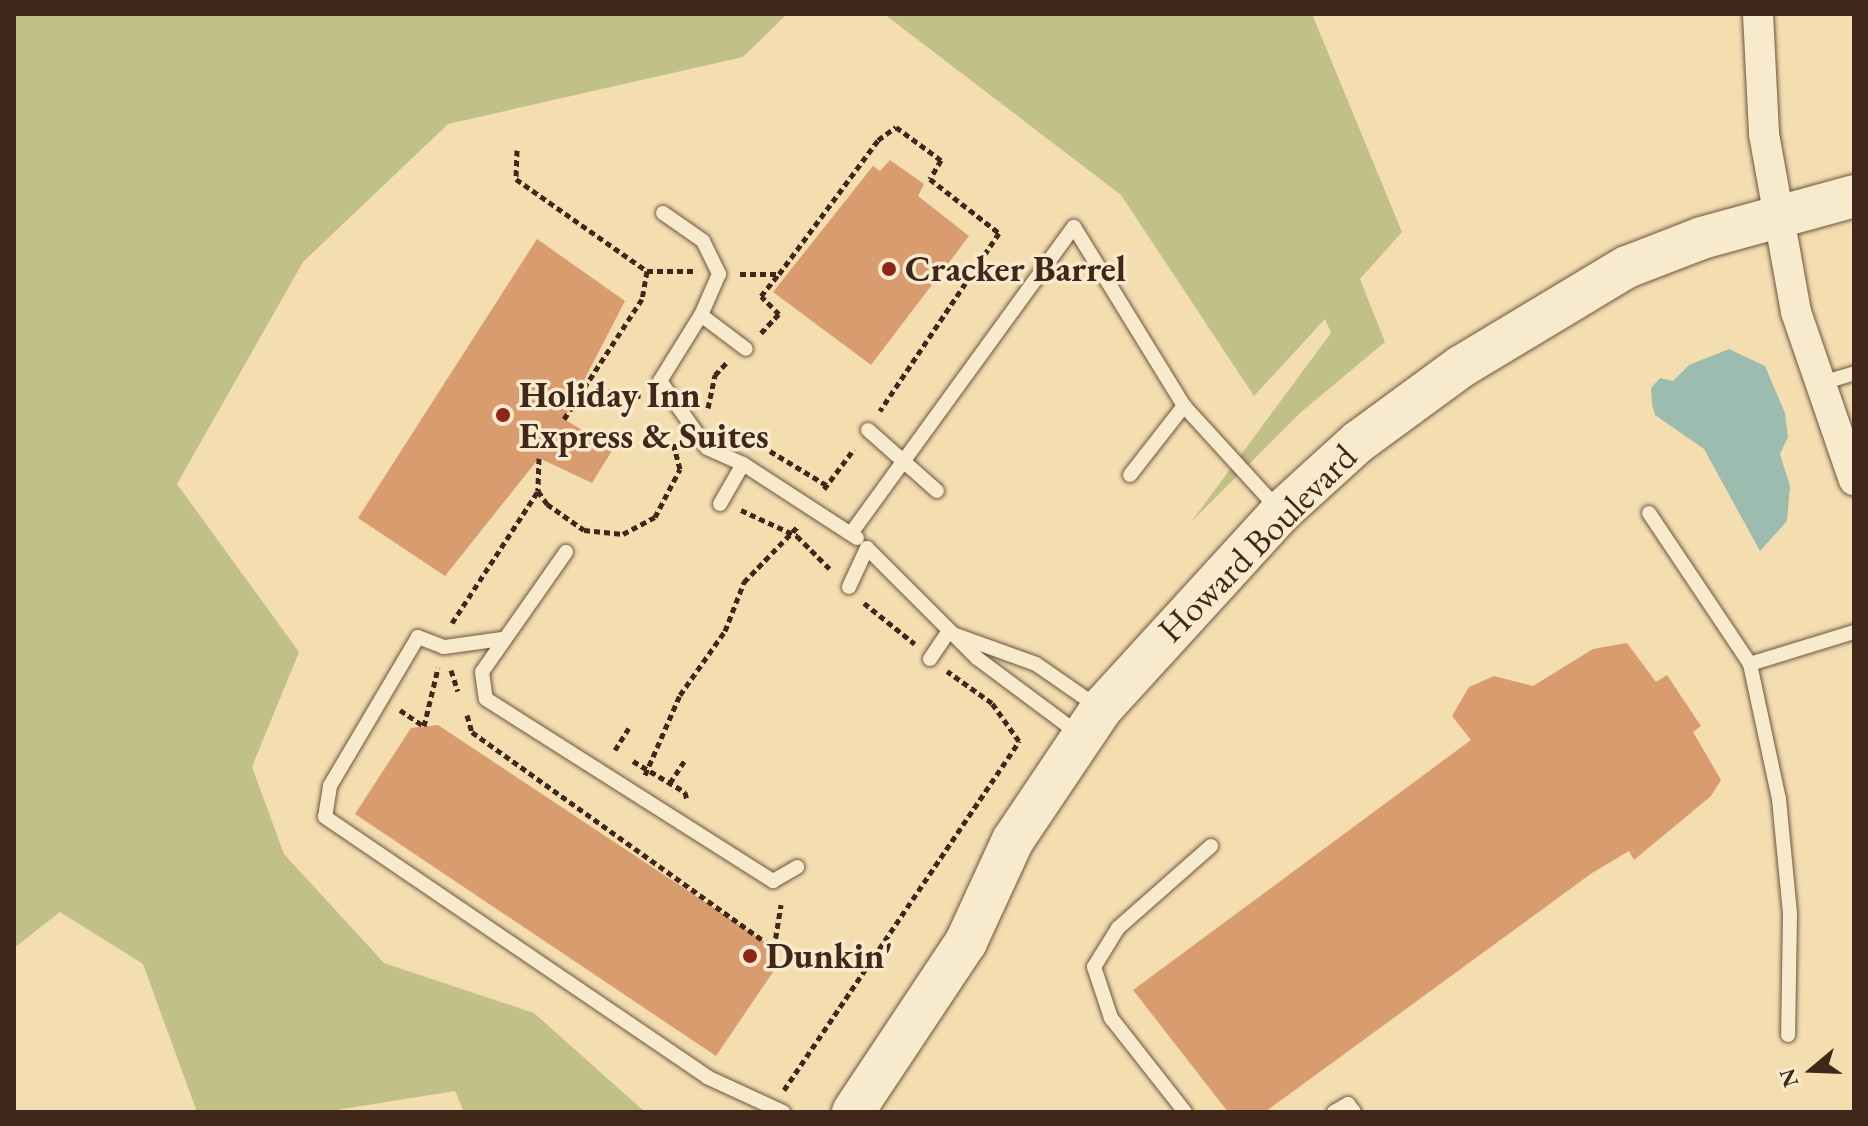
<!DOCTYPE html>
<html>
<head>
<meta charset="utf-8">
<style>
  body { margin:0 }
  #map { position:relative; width:1868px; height:1126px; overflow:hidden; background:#f4deb0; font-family:"EB Garamond",serif }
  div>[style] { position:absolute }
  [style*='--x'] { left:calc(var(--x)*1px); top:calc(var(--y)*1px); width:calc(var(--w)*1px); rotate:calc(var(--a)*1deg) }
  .green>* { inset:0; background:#c0c088 }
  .water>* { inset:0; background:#9cbcaf }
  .building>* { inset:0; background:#d89c6e }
  .path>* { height:5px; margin-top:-2.5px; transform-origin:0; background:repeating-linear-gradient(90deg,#40271a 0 6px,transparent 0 10px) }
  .roads { filter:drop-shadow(0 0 2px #6d5540) drop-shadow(0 0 2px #6d5540) }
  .lane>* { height:14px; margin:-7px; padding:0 7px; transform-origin:7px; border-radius:7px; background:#f8eacc }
  .street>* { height:30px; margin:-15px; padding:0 15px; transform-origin:15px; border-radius:15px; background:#f8eacc }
  .secondary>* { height:42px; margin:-21px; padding:0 21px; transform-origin:21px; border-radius:21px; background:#f8eacc }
  .dots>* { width:22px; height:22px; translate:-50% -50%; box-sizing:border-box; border:4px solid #f8eacc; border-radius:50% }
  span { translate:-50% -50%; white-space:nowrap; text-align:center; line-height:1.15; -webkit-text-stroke:7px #f8eacc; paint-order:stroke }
  .poi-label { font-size:36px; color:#40271a; font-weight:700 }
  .left { translate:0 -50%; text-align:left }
  .street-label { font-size:36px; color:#40271a }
  .frame { position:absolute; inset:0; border:16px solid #40271a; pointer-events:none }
  .north { position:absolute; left:1772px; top:1030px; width:80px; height:80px; -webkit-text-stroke:6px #f8eacc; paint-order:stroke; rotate:251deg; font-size:22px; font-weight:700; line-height:32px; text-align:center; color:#40271a }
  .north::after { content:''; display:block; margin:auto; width:28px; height:36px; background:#40271a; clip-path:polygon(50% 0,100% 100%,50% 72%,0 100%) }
</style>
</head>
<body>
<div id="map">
  <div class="green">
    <i style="clip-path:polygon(14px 14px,787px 14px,743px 57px,448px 124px,303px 262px,177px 484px,299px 652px,252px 767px,284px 854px,384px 963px,534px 1013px,645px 1112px,464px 1112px,455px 1091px,324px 1112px,197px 1112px,143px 964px,60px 912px,14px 948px)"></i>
    <i style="clip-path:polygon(884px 14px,1312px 14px,1402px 232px,1360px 279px,1385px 342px,1300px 413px,1191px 522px,1331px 333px,1325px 319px,1254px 396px,1121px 195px)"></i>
  </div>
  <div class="water">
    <i style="clip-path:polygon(1729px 349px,1765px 366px,1785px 413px,1788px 437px,1780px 454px,1790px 486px,1787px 521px,1760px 551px,1704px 449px,1655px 415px,1652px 404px,1651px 388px,1660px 378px,1673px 381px,1689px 365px)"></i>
  </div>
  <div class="building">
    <i style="clip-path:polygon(890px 160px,924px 184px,918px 196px,969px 236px,871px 365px,773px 292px,873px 166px,880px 171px)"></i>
    <i style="clip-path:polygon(537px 239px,625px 301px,564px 419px,613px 449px,592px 483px,539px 458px,445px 576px,358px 518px)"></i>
    <i style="clip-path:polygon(1627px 643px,1656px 682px,1667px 675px,1701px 726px,1693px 732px,1721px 780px,1711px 796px,1634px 860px,1629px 851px,1592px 873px,1265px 1112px,1228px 1112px,1133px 990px,1471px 740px,1452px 716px,1469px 687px,1494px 676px,1533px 686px,1593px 649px)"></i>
    <i style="clip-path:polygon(438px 725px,774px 948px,775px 969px,716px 1056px,355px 814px,411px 728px)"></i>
  </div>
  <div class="path">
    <i style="--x:517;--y:150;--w:29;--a:92"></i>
    <i style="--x:516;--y:179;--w:160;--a:35.1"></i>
    <i style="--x:647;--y:271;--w:28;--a:100"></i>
    <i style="--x:642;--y:299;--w:117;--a:123.1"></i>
    <i style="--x:647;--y:271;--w:47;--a:0"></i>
    <i style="--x:740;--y:274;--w:39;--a:0"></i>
    <i style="--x:779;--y:274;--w:167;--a:-53.5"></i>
    <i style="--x:878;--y:140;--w:22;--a:-36"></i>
    <i style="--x:896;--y:127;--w:56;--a:36.3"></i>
    <i style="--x:941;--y:160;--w:22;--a:120"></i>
    <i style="--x:930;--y:179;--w:88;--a:38"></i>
    <i style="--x:999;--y:233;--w:214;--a:123.8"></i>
    <i style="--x:761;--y:333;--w:26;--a:-47"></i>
    <i style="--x:779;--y:314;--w:25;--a:-135"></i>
    <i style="--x:761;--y:296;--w:28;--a:-51"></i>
    <i style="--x:708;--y:408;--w:34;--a:-78"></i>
    <i style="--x:715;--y:375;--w:18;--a:-47"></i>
    <i style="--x:564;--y:419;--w:25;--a:-56"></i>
    <i style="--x:578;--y:398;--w:22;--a:-22"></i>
    <i style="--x:598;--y:390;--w:43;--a:7.9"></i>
    <i style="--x:770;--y:451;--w:68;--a:31.1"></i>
    <i style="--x:539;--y:458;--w:33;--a:92"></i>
    <i style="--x:538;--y:491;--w:16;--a:55"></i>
    <i style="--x:547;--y:504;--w:45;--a:35.1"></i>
    <i style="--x:584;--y:530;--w:39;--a:6"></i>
    <i style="--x:623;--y:534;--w:36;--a:-28"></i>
    <i style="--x:655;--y:517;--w:54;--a:-62.5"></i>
    <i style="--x:680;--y:469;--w:28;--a:-105"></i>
    <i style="--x:824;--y:489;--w:50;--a:-53.1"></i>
    <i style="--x:741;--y:510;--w:62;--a:24.9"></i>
    <i style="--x:797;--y:536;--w:48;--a:45"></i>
    <i style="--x:864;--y:603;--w:65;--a:38.8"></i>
    <i style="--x:452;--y:623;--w:158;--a:-56.9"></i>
    <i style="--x:451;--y:670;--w:22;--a:72"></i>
    <i style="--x:400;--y:710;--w:29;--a:34"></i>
    <i style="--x:424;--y:726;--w:60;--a:-76.4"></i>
    <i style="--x:467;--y:715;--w:18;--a:74"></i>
    <i style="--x:472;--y:732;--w:371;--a:35.6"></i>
    <i style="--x:774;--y:948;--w:44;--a:-80.8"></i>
    <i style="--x:615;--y:750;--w:26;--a:-58"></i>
    <i style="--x:633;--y:761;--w:61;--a:30.8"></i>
    <i style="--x:685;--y:792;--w:9;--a:77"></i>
    <i style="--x:645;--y:775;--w:87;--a:-66.4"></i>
    <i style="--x:680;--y:695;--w:78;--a:-54.9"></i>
    <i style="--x:725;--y:631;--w:53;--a:-68.8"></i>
    <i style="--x:744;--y:582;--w:78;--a:-46"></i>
    <i style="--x:670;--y:783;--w:27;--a:-57"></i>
    <i style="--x:784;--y:1090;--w:421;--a:-56"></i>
    <i style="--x:1019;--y:741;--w:47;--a:-125.4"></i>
    <i style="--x:992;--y:703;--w:55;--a:-144.6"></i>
  </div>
  <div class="roads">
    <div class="lane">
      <i style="--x:663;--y:213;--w:49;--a:35"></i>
      <i style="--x:703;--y:241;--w:37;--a:64"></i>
      <i style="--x:719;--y:274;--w:45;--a:113.7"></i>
      <i style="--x:1819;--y:384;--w:37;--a:-17"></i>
      <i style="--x:868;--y:430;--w:92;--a:41.5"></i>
      <i style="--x:743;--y:464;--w:39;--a:-156"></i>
      <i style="--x:707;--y:448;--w:82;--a:-125"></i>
      <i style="--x:660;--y:381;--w:78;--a:-58.2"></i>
      <i style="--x:701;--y:315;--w:56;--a:37.1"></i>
      <i style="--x:1130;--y:475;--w:88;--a:-52"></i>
      <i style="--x:720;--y:504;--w:46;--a:-60.1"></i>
      <i style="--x:743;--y:464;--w:136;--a:33"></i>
      <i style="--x:1649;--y:513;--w:182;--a:56.2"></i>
      <i style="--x:1750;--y:664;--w:138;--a:77.9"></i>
      <i style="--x:1779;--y:799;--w:116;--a:84.5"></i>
      <i style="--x:1790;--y:914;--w:121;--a:90.9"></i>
      <i style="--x:852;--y:532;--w:377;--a:-54"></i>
      <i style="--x:1074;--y:227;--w:210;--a:58.4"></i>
      <i style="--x:1184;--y:406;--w:139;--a:47.6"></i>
      <i style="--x:566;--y:552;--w:146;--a:125"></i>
      <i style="--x:482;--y:672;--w:27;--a:82"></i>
      <i style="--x:486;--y:699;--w:340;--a:32.4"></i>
      <i style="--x:773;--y:881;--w:28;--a:-30"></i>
      <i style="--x:849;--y:587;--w:43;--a:-65.2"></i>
      <i style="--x:867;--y:548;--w:156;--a:45"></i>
      <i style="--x:977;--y:658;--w:127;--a:36.7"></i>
      <i style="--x:953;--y:634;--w:88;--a:19.9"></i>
      <i style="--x:1036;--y:664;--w:75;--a:34.7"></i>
      <i style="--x:502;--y:639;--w:59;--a:172.1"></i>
      <i style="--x:444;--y:647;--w:28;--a:-159"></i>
      <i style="--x:418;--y:637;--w:173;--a:120.6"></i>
      <i style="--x:330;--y:786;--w:31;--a:99"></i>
      <i style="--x:325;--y:817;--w:462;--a:34.2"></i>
      <i style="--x:707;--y:1077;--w:84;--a:24.7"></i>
      <i style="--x:930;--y:659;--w:32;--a:-56"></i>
      <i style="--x:1750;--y:664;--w:109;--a:-17.1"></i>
      <i style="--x:1185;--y:1112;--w:120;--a:-128.2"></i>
      <i style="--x:1111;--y:1018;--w:54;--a:-108.4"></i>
      <i style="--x:1094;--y:967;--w:46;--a:-58.4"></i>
      <i style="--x:1118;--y:928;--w:124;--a:-41.4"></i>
      <i style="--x:1334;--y:1112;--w:16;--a:-30"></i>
      <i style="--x:1348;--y:1104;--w:10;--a:53"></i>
    </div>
    <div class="street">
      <i style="--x:1758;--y:14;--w:120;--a:87.1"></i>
      <i style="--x:1764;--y:134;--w:181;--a:79.8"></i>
      <i style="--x:1796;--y:312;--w:178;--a:71"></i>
    </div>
    <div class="secondary">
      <i style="--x:853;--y:1112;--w:204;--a:-56.4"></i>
      <i style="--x:966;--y:942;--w:112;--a:-65.3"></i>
      <i style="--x:1013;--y:840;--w:158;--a:-56.1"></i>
      <i style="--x:1101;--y:709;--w:267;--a:-47.6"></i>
      <i style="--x:1281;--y:512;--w:104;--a:-42.3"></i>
      <i style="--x:1358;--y:442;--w:129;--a:-36.2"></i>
      <i style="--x:1462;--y:366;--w:192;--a:-31"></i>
      <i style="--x:1627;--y:267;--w:80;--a:-21.1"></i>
      <i style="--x:1702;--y:238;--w:158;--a:-15.4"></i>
    </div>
  </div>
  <div class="dots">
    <i style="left:889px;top:269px;background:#8f2418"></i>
    <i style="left:503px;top:415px;background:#8f2418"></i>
    <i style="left:750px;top:956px;background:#8f2418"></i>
  </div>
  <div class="poi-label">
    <span class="left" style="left:905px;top:269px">Cracker Barrel</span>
    <span class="left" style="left:519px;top:415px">Holiday Inn<br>Express &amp; Suites</span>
    <span class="left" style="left:766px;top:956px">Dunkin'</span>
  </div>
  <div class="street-label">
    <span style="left:1257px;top:543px;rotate:-45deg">Howard Boulevard</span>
  </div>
  <div class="frame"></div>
  <div class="north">N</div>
</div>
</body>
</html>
